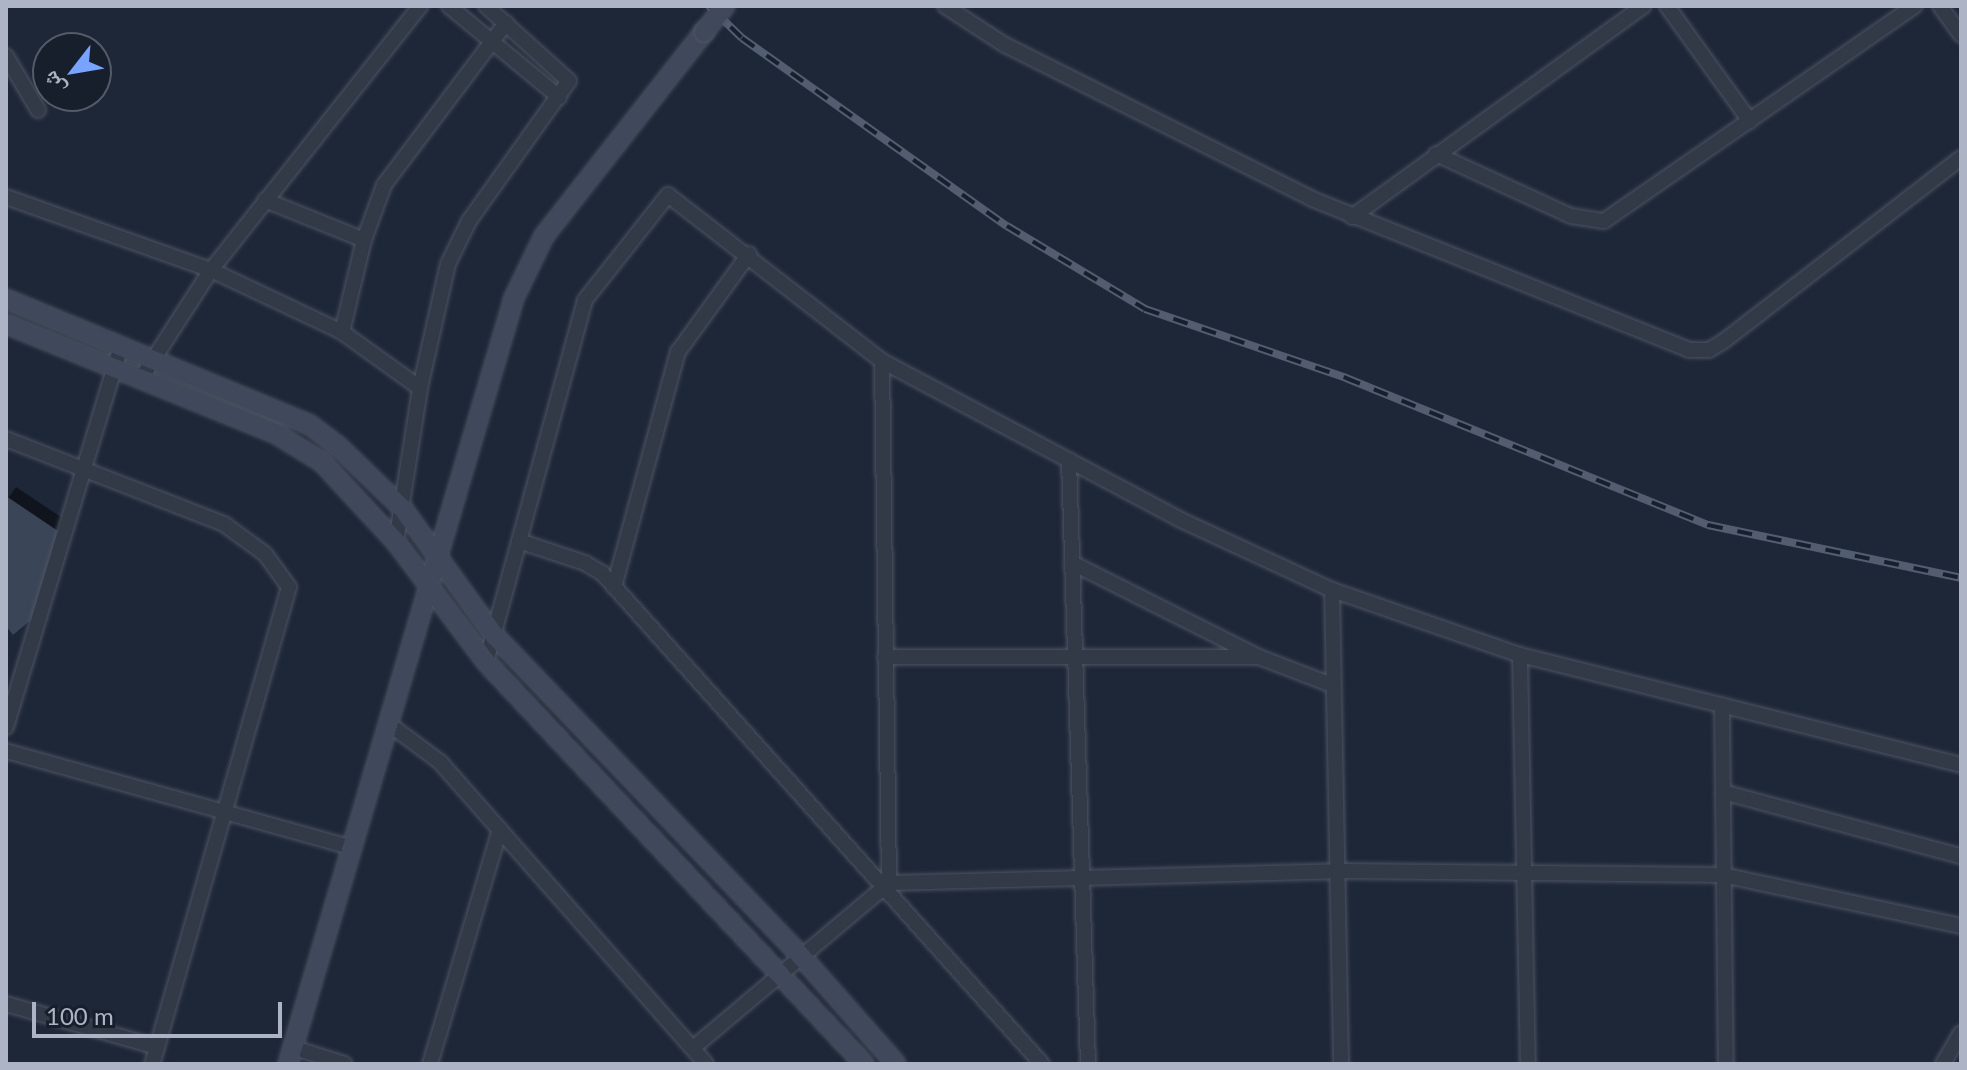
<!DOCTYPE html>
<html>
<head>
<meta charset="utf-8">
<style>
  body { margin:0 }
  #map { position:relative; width:1967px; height:1070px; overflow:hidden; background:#1e2738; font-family:Lato,"Noto Naskh Arabic",sans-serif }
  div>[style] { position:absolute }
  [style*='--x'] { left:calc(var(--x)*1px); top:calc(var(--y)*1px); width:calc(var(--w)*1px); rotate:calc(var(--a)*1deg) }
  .shadow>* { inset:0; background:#0007 }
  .building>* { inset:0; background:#3a4558 }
  .roads { filter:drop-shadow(0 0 2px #4d5463) drop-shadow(0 0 2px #4d5463) }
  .street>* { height:14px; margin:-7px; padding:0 7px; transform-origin:7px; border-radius:7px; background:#323a48 }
  .secondary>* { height:18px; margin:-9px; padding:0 9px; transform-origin:9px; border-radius:9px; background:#40485b }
  .rail>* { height:8px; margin-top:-4px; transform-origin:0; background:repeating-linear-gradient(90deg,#181f2c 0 15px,#535d70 0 30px); box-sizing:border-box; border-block:2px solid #535d70 }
  .bridges { filter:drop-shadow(0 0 2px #4d5463) drop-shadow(0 0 2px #4d5463) }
  .secondary-bridge>* { height:18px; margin:-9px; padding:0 9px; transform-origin:9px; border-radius:9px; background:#40485b }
  span { translate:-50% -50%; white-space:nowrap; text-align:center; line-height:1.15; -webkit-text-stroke:7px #181f2c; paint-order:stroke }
  .frame { position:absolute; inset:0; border:8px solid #acb4c5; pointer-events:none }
  .north { position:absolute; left:32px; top:32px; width:80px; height:80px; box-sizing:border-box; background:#181f2c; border:2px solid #535b69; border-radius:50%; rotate:239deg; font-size:22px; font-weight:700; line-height:32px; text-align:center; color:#acb4c5 }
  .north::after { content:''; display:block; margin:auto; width:28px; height:36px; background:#78a3fe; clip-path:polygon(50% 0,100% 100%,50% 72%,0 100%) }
  .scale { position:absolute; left:32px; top:1002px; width:250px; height:36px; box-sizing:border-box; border:4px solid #acb4c5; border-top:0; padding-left:10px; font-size:24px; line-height:28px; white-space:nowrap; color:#acb4c5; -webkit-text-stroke:6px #181f2c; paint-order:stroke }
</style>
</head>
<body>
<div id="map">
  <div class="shadow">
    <i style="clip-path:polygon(16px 487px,67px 521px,6px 623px,6px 501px)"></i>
  </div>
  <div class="building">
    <i style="clip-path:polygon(6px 496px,58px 531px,32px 619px,13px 635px,6px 626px)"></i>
  </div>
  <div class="roads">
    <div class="street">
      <i style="--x:449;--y:6;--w:143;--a:39.6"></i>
      <i style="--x:945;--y:6;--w:72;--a:33"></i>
      <i style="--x:1005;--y:45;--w:343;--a:26.6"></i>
      <i style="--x:1312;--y:199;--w:406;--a:21.8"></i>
      <i style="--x:1689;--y:350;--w:20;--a:0"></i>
      <i style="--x:1709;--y:350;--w:17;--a:-31"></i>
      <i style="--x:1724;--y:341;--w:299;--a:-37.7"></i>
      <i style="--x:1667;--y:6;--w:142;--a:54.2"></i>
      <i style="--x:1940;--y:6;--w:36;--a:54"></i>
      <i style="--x:6;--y:56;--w:63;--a:59.3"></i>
      <i style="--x:1436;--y:154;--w:149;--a:24.7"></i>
      <i style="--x:1571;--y:216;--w:33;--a:9"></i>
      <i style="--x:1604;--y:221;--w:378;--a:-34.7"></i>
      <i style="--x:6;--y:197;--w:218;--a:19.6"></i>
      <i style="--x:211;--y:270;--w:145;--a:25.3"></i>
      <i style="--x:342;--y:332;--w:96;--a:35.7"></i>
      <i style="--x:265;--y:200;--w:107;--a:22"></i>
      <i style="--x:1352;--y:217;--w:360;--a:-35.9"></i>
      <i style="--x:342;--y:332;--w:95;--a:-76.6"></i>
      <i style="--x:364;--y:240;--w:59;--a:-70"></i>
      <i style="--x:384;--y:185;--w:203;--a:-53"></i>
      <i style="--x:142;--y:377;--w:127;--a:-57.2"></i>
      <i style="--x:211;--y:270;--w:337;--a:-51.6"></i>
      <i style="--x:6;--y:439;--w:234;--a:21.3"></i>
      <i style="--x:224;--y:524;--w:51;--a:36.2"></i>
      <i style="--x:265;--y:554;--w:41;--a:54"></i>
      <i style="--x:289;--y:587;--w:496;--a:106"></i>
      <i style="--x:1069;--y:460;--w:604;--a:88.2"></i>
      <i style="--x:519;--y:541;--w:70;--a:18.4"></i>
      <i style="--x:585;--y:563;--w:21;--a:31"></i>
      <i style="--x:603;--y:574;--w:658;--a:48.14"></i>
      <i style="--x:396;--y:542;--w:156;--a:-81.1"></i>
      <i style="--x:420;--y:388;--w:127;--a:-77.3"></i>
      <i style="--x:448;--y:264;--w:48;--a:-64"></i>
      <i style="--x:469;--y:221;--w:172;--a:-54.5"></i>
      <i style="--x:569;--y:81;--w:112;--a:-137.9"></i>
      <i style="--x:1072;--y:563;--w:209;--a:26.7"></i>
      <i style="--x:1259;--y:657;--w:78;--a:21"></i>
      <i style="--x:614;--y:587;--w:244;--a:-74.8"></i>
      <i style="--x:678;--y:352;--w:121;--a:-54.1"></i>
      <i style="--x:1332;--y:590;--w:474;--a:88.9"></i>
      <i style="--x:1520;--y:655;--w:409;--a:88.9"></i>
      <i style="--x:885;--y:657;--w:374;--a:0"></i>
      <i style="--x:486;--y:662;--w:375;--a:-74.7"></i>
      <i style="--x:585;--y:300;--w:134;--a:-51.7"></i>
      <i style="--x:668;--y:195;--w:271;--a:37.8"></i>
      <i style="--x:882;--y:361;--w:336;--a:28"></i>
      <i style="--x:1179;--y:519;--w:169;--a:24.9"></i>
      <i style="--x:1332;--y:590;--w:199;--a:19.1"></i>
      <i style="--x:1520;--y:655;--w:455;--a:14"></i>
      <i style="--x:1722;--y:705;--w:359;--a:89.4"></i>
      <i style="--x:389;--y:724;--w:64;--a:36.7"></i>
      <i style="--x:440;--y:762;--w:402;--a:48.6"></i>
      <i style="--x:6;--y:727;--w:399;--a:-73.2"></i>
      <i style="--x:6;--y:751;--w:356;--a:15.6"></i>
      <i style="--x:1723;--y:792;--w:246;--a:15.1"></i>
      <i style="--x:889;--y:883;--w:449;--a:-1.5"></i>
      <i style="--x:1338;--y:871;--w:385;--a:0.6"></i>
      <i style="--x:1723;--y:875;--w:243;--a:12.1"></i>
      <i style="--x:6;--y:1004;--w:157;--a:15.9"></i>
      <i style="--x:294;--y:1048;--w:53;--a:17.4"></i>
      <i style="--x:693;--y:1048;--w:256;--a:-40.1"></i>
      <i style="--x:889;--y:883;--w:522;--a:-90.77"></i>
      <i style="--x:430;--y:1064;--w:245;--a:-73.4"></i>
      <i style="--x:1943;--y:1064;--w:36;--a:-60"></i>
    </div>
    <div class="secondary">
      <i style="--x:6;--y:299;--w:329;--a:22.5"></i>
      <i style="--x:310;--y:425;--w:34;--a:37"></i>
      <i style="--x:337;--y:445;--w:92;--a:44.1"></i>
      <i style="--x:403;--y:509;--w:157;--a:54.1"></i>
      <i style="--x:495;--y:636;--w:441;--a:46.3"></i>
      <i style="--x:800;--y:955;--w:145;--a:48.6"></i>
      <i style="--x:6;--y:324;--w:290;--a:22.1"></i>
      <i style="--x:275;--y:433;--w:55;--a:31.7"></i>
      <i style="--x:322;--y:462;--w:109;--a:47.2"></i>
      <i style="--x:396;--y:542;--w:150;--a:53.1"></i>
      <i style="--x:486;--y:662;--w:552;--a:46.76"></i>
      <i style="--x:288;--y:1064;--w:799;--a:-73.56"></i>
      <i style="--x:514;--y:298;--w:69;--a:-64.2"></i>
      <i style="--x:544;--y:236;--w:259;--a:-51.9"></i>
    </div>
  </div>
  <div class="rail">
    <i style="--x:709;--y:6;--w:46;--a:44.1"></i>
    <i style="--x:742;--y:38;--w:325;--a:35.4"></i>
    <i style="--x:1007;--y:226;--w:161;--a:31"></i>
    <i style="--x:1145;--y:309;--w:213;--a:18.9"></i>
    <i style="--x:1346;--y:378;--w:391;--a:22.1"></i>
    <i style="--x:1708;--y:525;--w:258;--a:11.8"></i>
  </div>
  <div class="bridges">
    <div class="secondary-bridge">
      <i style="--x:704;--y:32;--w:33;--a:-51"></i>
    </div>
  </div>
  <div class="frame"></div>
  <div class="north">ش</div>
  <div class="scale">100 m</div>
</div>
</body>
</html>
